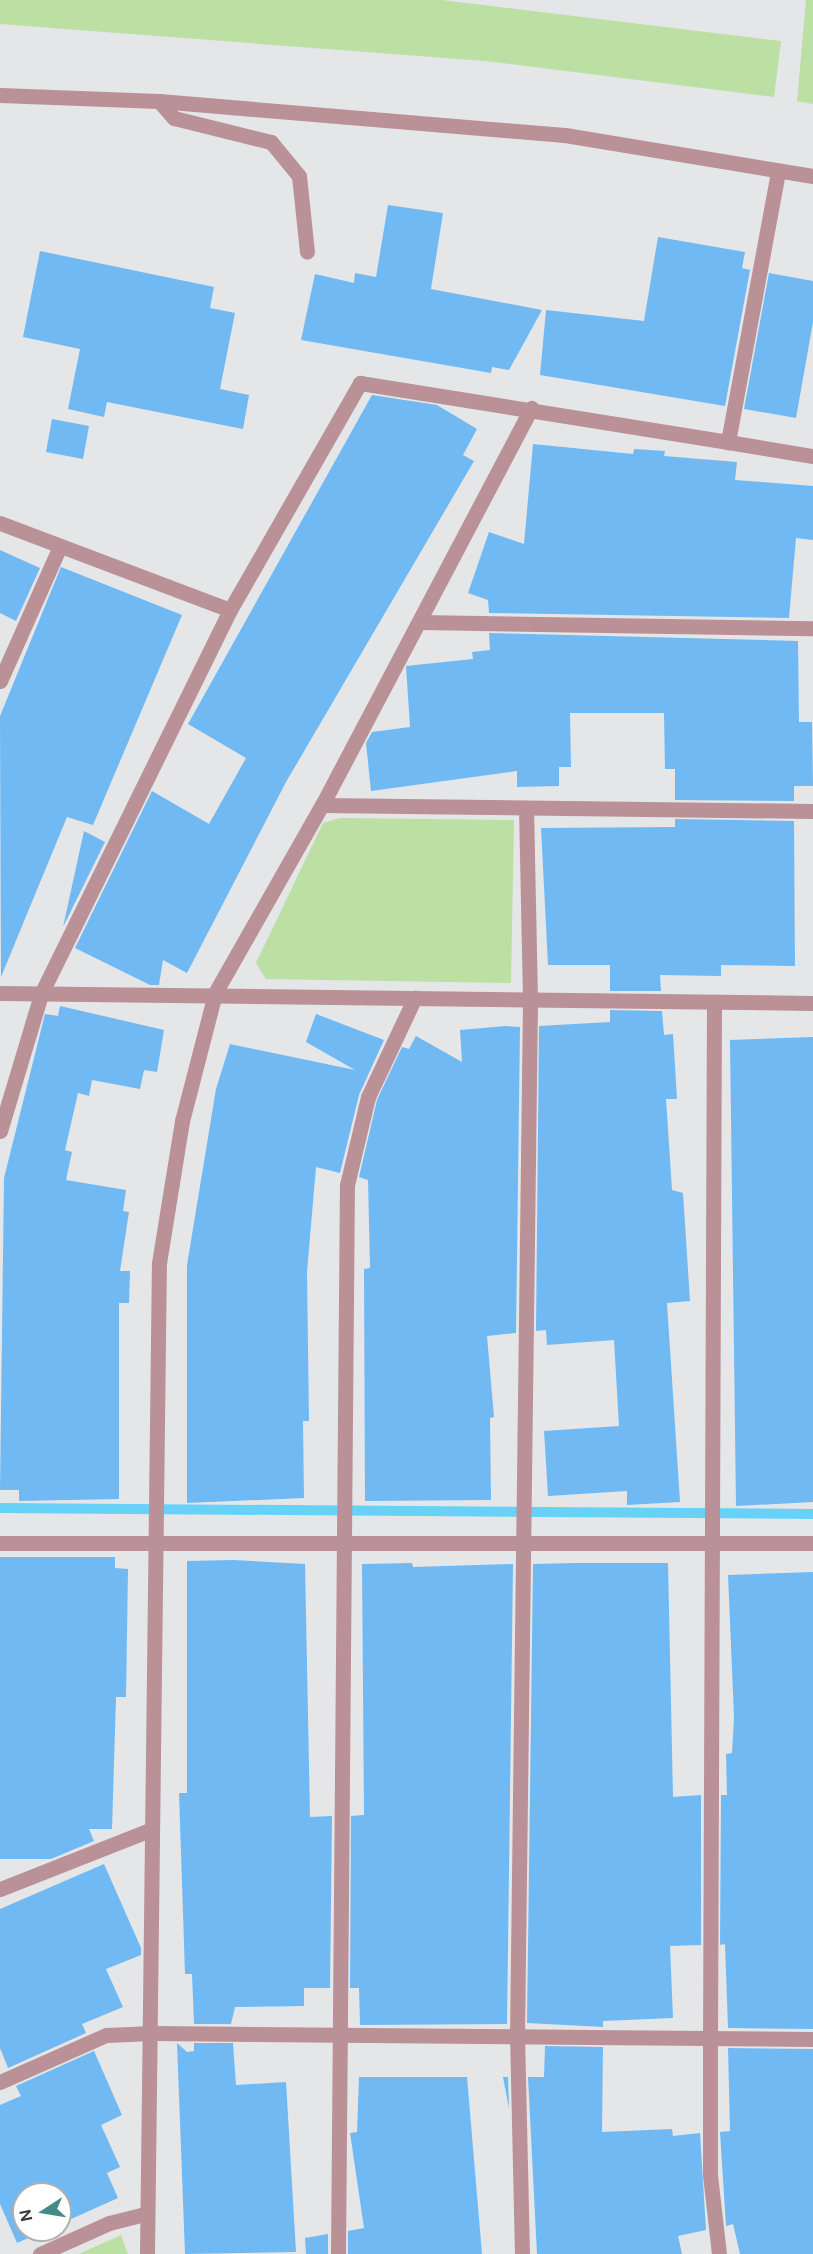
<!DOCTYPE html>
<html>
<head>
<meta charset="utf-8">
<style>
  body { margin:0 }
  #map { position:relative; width:813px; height:2254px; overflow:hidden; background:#e4e6e8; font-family:"DM Sans",sans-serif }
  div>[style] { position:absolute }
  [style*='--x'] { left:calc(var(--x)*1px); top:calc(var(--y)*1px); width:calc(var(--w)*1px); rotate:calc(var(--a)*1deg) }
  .green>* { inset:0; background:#bcdfa3 }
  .stream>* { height:10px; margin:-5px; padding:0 5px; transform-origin:5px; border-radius:5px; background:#68d1f8 }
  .building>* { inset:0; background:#71b9f3 }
  .minor>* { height:15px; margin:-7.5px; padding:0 7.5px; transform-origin:7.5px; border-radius:7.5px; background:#ba9196 }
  span { translate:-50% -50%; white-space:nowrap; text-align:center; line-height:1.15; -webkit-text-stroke:5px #fff; paint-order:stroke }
  .north { position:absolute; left:12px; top:2182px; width:60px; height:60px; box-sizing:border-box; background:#fff; border:2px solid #b0b0b1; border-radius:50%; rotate:258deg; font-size:16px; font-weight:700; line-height:24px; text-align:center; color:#393a3b }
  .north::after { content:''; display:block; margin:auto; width:21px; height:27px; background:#448b88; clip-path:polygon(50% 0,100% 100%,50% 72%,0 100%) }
</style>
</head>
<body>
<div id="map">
  <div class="green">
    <i style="clip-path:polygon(0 0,441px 0,781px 41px,774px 97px,485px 61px,0 24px)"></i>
    <i style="clip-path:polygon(806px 0,813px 0,813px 104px,797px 101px)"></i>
    <i style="clip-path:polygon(340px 818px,514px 820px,511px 983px,266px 979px,256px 963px,323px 823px)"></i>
    <i style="clip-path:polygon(121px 2235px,128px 2254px,79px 2254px)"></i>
  </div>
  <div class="stream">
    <i style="--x:0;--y:1508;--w:813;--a:0.42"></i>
  </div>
  <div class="building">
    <i style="clip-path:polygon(388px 205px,443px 213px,431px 289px,542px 310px,509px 370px,492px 367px,491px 373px,301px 340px,315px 274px,354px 283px,355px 273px,376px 277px)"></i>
    <i style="clip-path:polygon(658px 237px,745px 252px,742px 268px,750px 270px,725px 406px,540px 375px,546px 310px,644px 321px)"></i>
    <i style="clip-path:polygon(40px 251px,214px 287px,210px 308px,235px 313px,220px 389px,249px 395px,243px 429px,107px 402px,104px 417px,68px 409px,80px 349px,23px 337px)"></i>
    <i style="clip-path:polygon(769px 273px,813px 281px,813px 322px,796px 418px,744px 409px)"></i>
    <i style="clip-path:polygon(372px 395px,437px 405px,477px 429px,463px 455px,474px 461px,286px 782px,187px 973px,163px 960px,159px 985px,150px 985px,75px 948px,152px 791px,209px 824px,246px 758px,188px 724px)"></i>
    <i style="clip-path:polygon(52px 419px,89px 426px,83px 459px,46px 452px)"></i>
    <i style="clip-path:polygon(533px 444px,633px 454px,634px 449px,665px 451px,664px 456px,737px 462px,735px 480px,813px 486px,813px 540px,796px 538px,789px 618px,489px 613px,488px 600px,468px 593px,489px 532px,524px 544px)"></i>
    <i style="clip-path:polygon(0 550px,40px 568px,16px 621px,0 613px)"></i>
    <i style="clip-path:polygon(61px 567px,182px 615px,93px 825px,67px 817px,1px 977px,0 716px)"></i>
    <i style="clip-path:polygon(489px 633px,798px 641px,799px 722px,812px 722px,813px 786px,794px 786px,794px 801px,675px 800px,675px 769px,665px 769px,664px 713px,570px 713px,571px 767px,559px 767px,559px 786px,517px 787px,517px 771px,371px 791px,366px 743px,372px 732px,410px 727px,406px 666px,473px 659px,472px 652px,490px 650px)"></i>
    <i style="clip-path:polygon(675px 819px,794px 821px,795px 966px,721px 965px,721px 976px,660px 975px,661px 991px,610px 991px,610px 965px,548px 965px,541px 828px,675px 827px)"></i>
    <i style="clip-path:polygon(84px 831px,105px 842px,63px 927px)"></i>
    <i style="clip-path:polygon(60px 1006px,164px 1030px,157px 1072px,144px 1070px,140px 1089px,92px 1080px,89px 1096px,78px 1093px,65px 1150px,72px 1152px,66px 1180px,126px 1190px,123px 1211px,129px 1212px,120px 1271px,130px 1271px,129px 1303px,119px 1303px,119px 1499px,19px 1501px,19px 1490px,0 1490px,4px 1178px,45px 1014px,58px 1016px)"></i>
    <i style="clip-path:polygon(610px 1010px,662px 1011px,664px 1035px,673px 1034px,677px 1099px,666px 1099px,672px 1190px,683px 1193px,690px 1301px,667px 1303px,680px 1502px,627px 1505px,627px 1491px,548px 1496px,544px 1431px,619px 1426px,614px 1340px,547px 1345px,546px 1330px,536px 1331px,539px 1026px,610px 1022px)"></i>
    <i style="clip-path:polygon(316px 1014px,384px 1040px,359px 1095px,340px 1173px,316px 1167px,307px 1272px,309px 1421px,303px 1421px,304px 1498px,187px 1503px,187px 1265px,216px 1089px,230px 1044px,355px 1070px,306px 1042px)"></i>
    <i style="clip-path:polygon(505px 1026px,520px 1027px,516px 1333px,487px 1336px,494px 1417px,490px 1418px,491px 1500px,365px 1501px,364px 1269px,370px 1268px,368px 1180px,359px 1177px,377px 1100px,402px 1047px,409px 1049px,416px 1036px,462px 1062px,460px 1030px)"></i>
    <i style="clip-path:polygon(813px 1037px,813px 1502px,736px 1506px,730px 1040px)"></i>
    <i style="clip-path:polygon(0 1557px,115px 1557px,115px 1568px,128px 1569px,126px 1697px,116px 1697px,112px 1829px,89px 1829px,94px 1841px,51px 1859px,0 1859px)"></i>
    <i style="clip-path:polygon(233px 1560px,305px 1564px,310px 1817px,332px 1816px,330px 1988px,304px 1988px,304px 2006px,235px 2007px,231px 2024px,194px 2024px,192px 1974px,185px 1974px,179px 1793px,187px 1793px,187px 1561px)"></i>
    <i style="clip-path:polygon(412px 1563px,413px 1567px,513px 1564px,507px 2024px,360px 2025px,359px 1988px,350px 1988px,351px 1816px,364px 1815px,362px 1564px)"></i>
    <i style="clip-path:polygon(576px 1563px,668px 1563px,673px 1797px,701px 1795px,701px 1945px,670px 1946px,673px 2018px,603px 2021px,603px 2027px,527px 2023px,533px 1564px)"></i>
    <i style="clip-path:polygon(813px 1572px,813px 2029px,728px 2028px,725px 1944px,720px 1945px,721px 1795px,727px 1795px,726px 1754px,732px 1753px,734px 1717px,728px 1575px)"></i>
    <i style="clip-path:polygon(104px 1864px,141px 1948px,141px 1955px,106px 1969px,123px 2007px,82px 2024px,86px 2033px,8px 2068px,0 2048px,0 1909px)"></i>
    <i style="clip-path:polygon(177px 2043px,187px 2052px,194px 2051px,194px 2043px,233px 2043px,236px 2085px,286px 2082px,296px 2252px,185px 2254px)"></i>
    <i style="clip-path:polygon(545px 2046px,603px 2047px,602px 2132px,672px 2129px,673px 2136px,700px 2133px,706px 2230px,678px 2236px,682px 2254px,537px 2254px,528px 2077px,544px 2077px)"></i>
    <i style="clip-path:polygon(728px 2048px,813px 2049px,813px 2254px,740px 2254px,733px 2224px,726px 2226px,720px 2132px,730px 2131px)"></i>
    <i style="clip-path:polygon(94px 2051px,122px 2115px,101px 2125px,120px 2167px,107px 2173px,118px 2198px,60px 2224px,60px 2194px,24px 2194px,24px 2230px,46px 2230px,17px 2243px,0 2204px,0 2105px,21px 2096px,16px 2086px)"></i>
    <i style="clip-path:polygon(359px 2077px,467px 2077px,482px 2254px,348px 2254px,348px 2231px,364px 2228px,350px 2133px,357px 2132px)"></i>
    <i style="clip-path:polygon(503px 2077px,508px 2077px,509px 2109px)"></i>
    <i style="clip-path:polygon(328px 2234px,328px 2254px,306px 2254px,305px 2238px)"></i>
  </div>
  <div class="minor">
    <i style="--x:0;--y:95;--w:159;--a:2.2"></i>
    <i style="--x:159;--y:101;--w:407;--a:4.8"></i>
    <i style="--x:565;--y:135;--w:251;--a:9.4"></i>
    <i style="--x:159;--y:101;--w:23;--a:49"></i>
    <i style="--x:174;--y:118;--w:100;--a:13.9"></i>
    <i style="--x:271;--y:142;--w:44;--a:50.5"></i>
    <i style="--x:299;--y:176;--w:76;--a:84"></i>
    <i style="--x:778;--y:172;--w:275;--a:100.5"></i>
    <i style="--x:728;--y:442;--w:86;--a:9.4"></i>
    <i style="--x:0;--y:523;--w:246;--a:20.7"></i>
    <i style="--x:230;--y:610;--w:262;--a:-60.2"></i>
    <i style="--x:360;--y:383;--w:373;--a:9.1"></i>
    <i style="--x:419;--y:622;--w:394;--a:0.9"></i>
    <i style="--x:0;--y:681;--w:148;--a:-66"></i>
    <i style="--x:322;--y:805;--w:491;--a:0.7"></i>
    <i style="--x:0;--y:993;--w:813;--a:0.7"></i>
    <i style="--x:714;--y:1002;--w:1036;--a:90.22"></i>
    <i style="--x:710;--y:2038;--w:137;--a:90"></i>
    <i style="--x:710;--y:2175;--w:80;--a:83.5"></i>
    <i style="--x:0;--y:1131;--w:143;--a:-73.3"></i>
    <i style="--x:41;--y:994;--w:428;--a:-63.8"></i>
    <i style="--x:0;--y:1543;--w:813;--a:0"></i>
    <i style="--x:0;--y:1889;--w:163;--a:-21.5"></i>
    <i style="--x:0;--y:2082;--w:116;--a:-23.9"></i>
    <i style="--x:106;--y:2035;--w:47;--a:-2.4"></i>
    <i style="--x:153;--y:2033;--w:660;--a:0.52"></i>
    <i style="--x:40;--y:2254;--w:76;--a:-24.2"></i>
    <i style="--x:109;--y:2223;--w:38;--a:-14"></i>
    <i style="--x:147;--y:2254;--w:991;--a:-89.31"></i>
    <i style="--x:159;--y:1263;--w:144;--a:-80.8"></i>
    <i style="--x:182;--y:1121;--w:132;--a:-75.5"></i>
    <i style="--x:215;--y:993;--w:216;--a:-60.4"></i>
    <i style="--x:322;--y:805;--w:449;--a:-62.2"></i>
    <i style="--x:338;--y:2254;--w:1069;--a:-89.52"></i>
    <i style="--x:347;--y:1185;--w:90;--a:-76.6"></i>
    <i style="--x:368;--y:1097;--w:110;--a:-64.8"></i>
    <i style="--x:522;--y:2254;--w:218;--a:-91.3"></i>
    <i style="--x:517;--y:2036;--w:1038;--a:-89.28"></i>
    <i style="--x:530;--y:998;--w:190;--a:-91.2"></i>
  </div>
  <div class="north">N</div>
</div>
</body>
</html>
